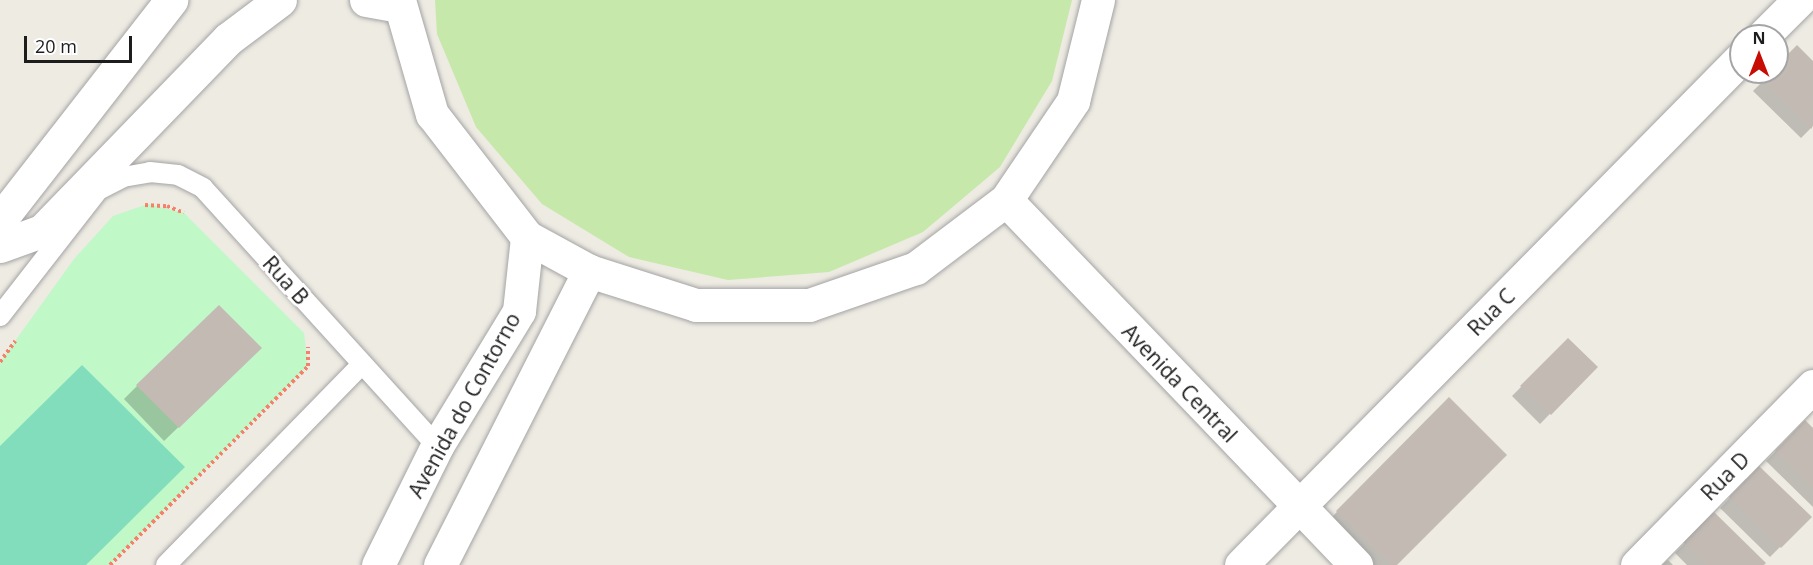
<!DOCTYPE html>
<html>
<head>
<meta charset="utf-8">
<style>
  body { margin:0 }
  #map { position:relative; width:1813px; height:565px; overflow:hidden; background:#eeebe3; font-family:"Open Sans",sans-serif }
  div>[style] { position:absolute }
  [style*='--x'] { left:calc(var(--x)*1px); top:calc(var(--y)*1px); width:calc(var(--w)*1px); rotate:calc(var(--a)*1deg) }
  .grass>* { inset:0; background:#c6e8aa }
  .park>* { inset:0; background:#c0f8c7 }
  .pitch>* { inset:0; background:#82ddbd }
  .shadow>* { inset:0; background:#0003 }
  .building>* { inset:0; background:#c3bab3 }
  .path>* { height:4px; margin-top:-2px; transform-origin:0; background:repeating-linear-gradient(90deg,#f7806b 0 3px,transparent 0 6px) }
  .roads { filter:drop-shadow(0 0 2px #a4a4a4) drop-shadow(0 0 2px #a4a4a4) }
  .lane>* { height:20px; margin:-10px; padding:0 10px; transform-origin:10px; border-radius:10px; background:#fff }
  .street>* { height:33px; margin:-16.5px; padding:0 16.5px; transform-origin:16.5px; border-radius:16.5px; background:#fff }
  span { translate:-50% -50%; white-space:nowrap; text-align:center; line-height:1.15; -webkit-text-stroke:6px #fff; paint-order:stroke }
  .street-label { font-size:21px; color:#1d1d1d }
  .north { position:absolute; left:1729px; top:24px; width:60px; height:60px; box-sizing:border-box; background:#fff; border:2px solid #a5a5a5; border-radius:50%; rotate:0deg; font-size:16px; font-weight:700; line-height:24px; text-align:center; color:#1d1d1d }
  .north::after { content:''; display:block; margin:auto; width:21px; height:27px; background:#c70c03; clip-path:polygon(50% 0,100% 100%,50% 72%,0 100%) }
  .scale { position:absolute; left:24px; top:36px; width:108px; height:27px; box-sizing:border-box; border:3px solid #1d1d1d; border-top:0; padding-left:8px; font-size:18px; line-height:21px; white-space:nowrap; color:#1d1d1d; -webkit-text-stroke:4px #fff; paint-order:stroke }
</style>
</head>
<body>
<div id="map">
  <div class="grass">
    <i style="clip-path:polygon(435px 0,1072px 0,1052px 81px,1000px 167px,923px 232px,829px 272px,728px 280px,629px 257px,542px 204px,476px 127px,437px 34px)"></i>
  </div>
  <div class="park">
    <i style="clip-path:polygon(148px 204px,184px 213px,304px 333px,308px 366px,110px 565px,0 565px,0 362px,74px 259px,113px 216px)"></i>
  </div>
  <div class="pitch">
    <i style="clip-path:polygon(82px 365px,185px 467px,86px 565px,0 565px,0 446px)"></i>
  </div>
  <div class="shadow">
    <i style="clip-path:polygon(1797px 47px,1813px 63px,1813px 126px,1801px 138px,1753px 91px,1772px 72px,1777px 72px,1777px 67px)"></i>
    <i style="clip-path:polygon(1568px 340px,1596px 367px,1540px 424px,1512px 396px)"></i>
    <i style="clip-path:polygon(246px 362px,164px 441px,124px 399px,137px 386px)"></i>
    <i style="clip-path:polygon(1449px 399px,1395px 565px,1364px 565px,1324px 525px)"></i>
    <i style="clip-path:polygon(1805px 422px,1813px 430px,1813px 507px,1766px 461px)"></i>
    <i style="clip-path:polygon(1759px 468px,1810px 517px,1770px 557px,1720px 508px)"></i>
    <i style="clip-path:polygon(1714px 514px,1762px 565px,1687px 565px,1675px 553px)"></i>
    <i style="clip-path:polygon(1668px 560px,1673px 565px,1662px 565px)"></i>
  </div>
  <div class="building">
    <i style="clip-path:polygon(1797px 45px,1813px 61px,1812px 129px,1762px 80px,1770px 72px,1777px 72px,1777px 65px)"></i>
    <i style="clip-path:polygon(219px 305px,262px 348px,179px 428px,136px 385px)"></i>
    <i style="clip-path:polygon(1568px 338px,1598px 367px,1551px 415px,1520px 386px)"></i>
    <i style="clip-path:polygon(1449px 397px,1507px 455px,1397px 565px,1391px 565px,1336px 511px)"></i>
    <i style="clip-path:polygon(1805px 420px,1813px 428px,1813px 488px,1775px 451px)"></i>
    <i style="clip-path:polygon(1759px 466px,1812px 517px,1781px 548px,1729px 497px)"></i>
    <i style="clip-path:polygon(1714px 512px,1766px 563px,1764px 565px,1707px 565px,1683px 542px)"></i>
  </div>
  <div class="path">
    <i style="--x:145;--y:205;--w:22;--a:3"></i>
    <i style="--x:167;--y:206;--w:18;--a:22"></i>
    <i style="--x:0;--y:362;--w:26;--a:-54"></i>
    <i style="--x:110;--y:565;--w:281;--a:-45.1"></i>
    <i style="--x:308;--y:366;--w:19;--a:-90"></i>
  </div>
  <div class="roads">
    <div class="lane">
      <i style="--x:0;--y:316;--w:160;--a:-52.1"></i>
      <i style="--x:98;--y:190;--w:28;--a:-27"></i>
      <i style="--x:123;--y:177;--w:27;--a:-10"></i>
      <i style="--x:150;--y:172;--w:28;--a:6"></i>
      <i style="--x:178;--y:175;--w:28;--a:27"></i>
      <i style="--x:203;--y:188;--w:348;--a:47.8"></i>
      <i style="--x:166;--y:565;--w:281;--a:-45.7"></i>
    </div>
    <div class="street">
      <i style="--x:366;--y:0;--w:34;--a:10"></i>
      <i style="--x:399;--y:0;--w:119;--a:73.9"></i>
      <i style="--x:432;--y:114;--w:155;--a:52.3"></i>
      <i style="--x:527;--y:237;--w:71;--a:28.7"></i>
      <i style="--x:589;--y:271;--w:112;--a:17.6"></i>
      <i style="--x:696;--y:305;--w:113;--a:0"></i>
      <i style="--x:809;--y:305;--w:113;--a:-19.1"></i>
      <i style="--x:916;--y:268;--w:113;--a:-37.1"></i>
      <i style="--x:1006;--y:200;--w:120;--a:-55.9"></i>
      <i style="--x:1073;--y:101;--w:104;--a:-76.1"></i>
      <i style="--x:1763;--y:36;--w:51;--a:-45"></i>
      <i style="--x:1006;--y:200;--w:506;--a:46.2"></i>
      <i style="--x:0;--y:220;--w:279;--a:-52.1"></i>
      <i style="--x:0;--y:246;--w:45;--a:-19.7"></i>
      <i style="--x:42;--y:231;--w:267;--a:-45.9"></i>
      <i style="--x:228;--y:39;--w:65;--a:-36.9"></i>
      <i style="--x:378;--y:565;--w:133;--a:-63.6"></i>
      <i style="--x:437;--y:446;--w:158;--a:-58.7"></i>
      <i style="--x:519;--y:311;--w:74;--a:-83.8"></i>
      <i style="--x:440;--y:565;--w:330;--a:-63.1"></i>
      <i style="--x:1241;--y:565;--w:712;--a:-45.4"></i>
      <i style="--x:1637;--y:565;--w:251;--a:-45.5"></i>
    </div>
  </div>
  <div class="street-label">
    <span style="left:286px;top:280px;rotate:48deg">Rua B</span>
    <span style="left:1491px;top:312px;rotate:-45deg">Rua C</span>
    <span style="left:1180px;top:383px;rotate:46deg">Avenida Central</span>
    <span style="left:464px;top:405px;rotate:-61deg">Avenida do Contorno</span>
    <span style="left:1725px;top:476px;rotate:-45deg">Rua D</span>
  </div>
  <div class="north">N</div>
  <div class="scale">20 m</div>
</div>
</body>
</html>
